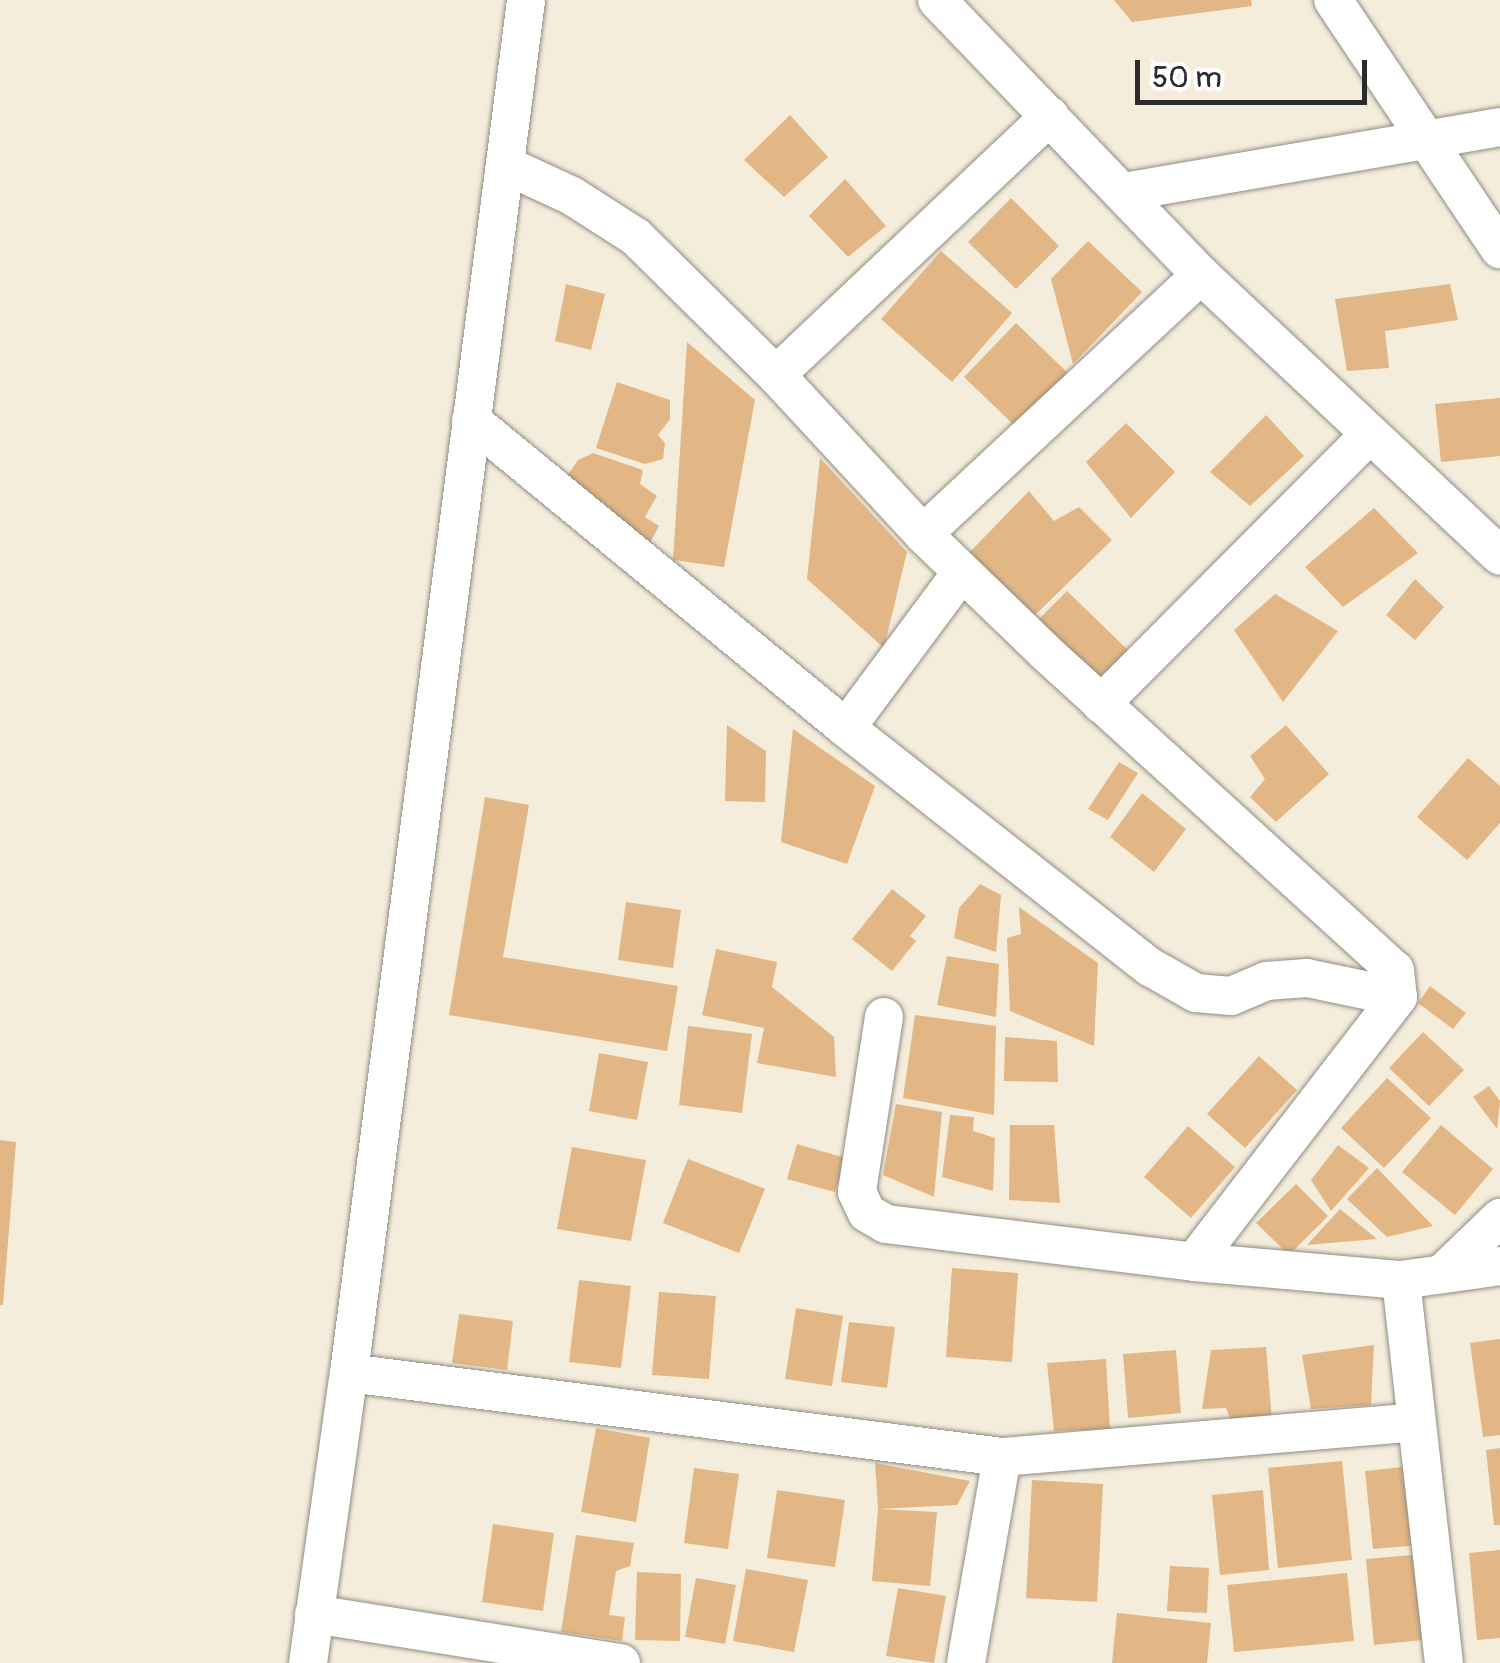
<!DOCTYPE html>
<html>
<head>
<meta charset="utf-8">
<style>
  body { margin:0 }
  #map { position:relative; width:1500px; height:1663px; overflow:hidden; background:#f5eddb; font-family:Pangolin,sans-serif }
  div>[style] { position:absolute }
  [style*='--x'] { left:calc(var(--x)*1px); top:calc(var(--y)*1px); width:calc(var(--w)*1px); rotate:calc(var(--a)*1deg) }
  .building>* { inset:0; background:#e3b685 }
  .roads { filter:drop-shadow(0 0 2px #908c83) drop-shadow(0 0 2px #908c83) }
  .minor>* { height:38px; margin:-19px; padding:0 19px; transform-origin:19px; border-radius:19px; background:#fff }
  span { translate:-50% -50%; white-space:nowrap; text-align:center; line-height:1.15; -webkit-text-stroke:9px #fff; paint-order:stroke }
  .scale { position:absolute; left:1135px; top:60px; width:232px; height:45px; box-sizing:border-box; border:5px solid #2b2b2b; border-top:0; padding-left:12px; font-size:30px; line-height:35px; white-space:nowrap; color:#2b2b2b; -webkit-text-stroke:8px #fff; paint-order:stroke }
</style>
</head>
<body>
<div id="map">
  <div class="building">
    <i style="clip-path:polygon(1114px 0,1251px 0,1252px 6px,1132px 22px)"></i>
    <i style="clip-path:polygon(790px 115px,828px 157px,784px 197px,744px 160px)"></i>
    <i style="clip-path:polygon(845px 179px,886px 226px,848px 257px,809px 216px)"></i>
    <i style="clip-path:polygon(1011px 198px,1059px 246px,1016px 289px,968px 242px)"></i>
    <i style="clip-path:polygon(1088px 241px,1142px 292px,1073px 364px,1051px 279px)"></i>
    <i style="clip-path:polygon(941px 251px,1012px 313px,952px 382px,881px 319px)"></i>
    <i style="clip-path:polygon(566px 284px,605px 294px,591px 350px,555px 341px)"></i>
    <i style="clip-path:polygon(1450px 284px,1458px 320px,1385px 331px,1389px 368px,1347px 371px,1335px 299px)"></i>
    <i style="clip-path:polygon(1016px 323px,1073px 378px,1021px 432px,964px 377px)"></i>
    <i style="clip-path:polygon(687px 342px,755px 400px,724px 567px,673px 560px)"></i>
    <i style="clip-path:polygon(617px 382px,670px 400px,670px 419px,658px 435px,665px 443px,663px 459px,645px 464px,596px 448px)"></i>
    <i style="clip-path:polygon(1500px 398px,1500px 456px,1441px 462px,1435px 404px)"></i>
    <i style="clip-path:polygon(1266px 415px,1304px 456px,1250px 506px,1210px 472px)"></i>
    <i style="clip-path:polygon(1126px 423px,1175px 472px,1131px 518px,1086px 462px)"></i>
    <i style="clip-path:polygon(593px 453px,643px 470px,640px 484px,657px 496px,645px 517px,659px 526px,647px 548px,561px 485px,578px 460px)"></i>
    <i style="clip-path:polygon(820px 458px,907px 552px,884px 648px,807px 579px)"></i>
    <i style="clip-path:polygon(1029px 491px,1054px 521px,1079px 507px,1112px 540px,1031px 619px,966px 556px)"></i>
    <i style="clip-path:polygon(1374px 508px,1418px 553px,1343px 607px,1305px 567px)"></i>
    <i style="clip-path:polygon(1415px 579px,1444px 607px,1415px 640px,1386px 615px)"></i>
    <i style="clip-path:polygon(1067px 591px,1134px 656px,1101px 687px,1035px 623px)"></i>
    <i style="clip-path:polygon(1275px 594px,1338px 631px,1283px 702px,1234px 630px)"></i>
    <i style="clip-path:polygon(727px 725px,766px 751px,765px 802px,725px 801px)"></i>
    <i style="clip-path:polygon(1286px 725px,1329px 774px,1276px 822px,1250px 797px,1265px 779px,1250px 756px)"></i>
    <i style="clip-path:polygon(793px 729px,875px 786px,847px 864px,781px 842px)"></i>
    <i style="clip-path:polygon(1468px 758px,1500px 786px,1500px 823px,1467px 860px,1417px 817px)"></i>
    <i style="clip-path:polygon(1119px 762px,1138px 773px,1108px 820px,1088px 809px)"></i>
    <i style="clip-path:polygon(1142px 793px,1186px 829px,1154px 872px,1110px 837px)"></i>
    <i style="clip-path:polygon(485px 797px,529px 805px,503px 957px,678px 986px,667px 1051px,449px 1015px)"></i>
    <i style="clip-path:polygon(980px 884px,1001px 895px,996px 952px,954px 938px,959px 908px)"></i>
    <i style="clip-path:polygon(892px 889px,926px 916px,910px 936px,916px 941px,892px 971px,852px 939px)"></i>
    <i style="clip-path:polygon(626px 902px,681px 910px,673px 968px,618px 960px)"></i>
    <i style="clip-path:polygon(1019px 907px,1098px 963px,1094px 1046px,1010px 1011px,1007px 938px,1021px 934px)"></i>
    <i style="clip-path:polygon(716px 949px,777px 962px,772px 987px,834px 1037px,836px 1077px,757px 1063px,764px 1028px,702px 1015px)"></i>
    <i style="clip-path:polygon(947px 956px,999px 964px,996px 1017px,937px 1005px)"></i>
    <i style="clip-path:polygon(1430px 986px,1466px 1013px,1453px 1029px,1418px 1003px)"></i>
    <i style="clip-path:polygon(915px 1015px,996px 1026px,994px 1115px,903px 1098px)"></i>
    <i style="clip-path:polygon(688px 1026px,752px 1034px,742px 1113px,679px 1105px)"></i>
    <i style="clip-path:polygon(1423px 1032px,1464px 1070px,1429px 1106px,1389px 1068px)"></i>
    <i style="clip-path:polygon(1005px 1037px,1057px 1041px,1058px 1082px,1004px 1081px)"></i>
    <i style="clip-path:polygon(599px 1053px,648px 1062px,637px 1120px,589px 1111px)"></i>
    <i style="clip-path:polygon(1259px 1056px,1297px 1090px,1245px 1148px,1207px 1114px)"></i>
    <i style="clip-path:polygon(1387px 1078px,1431px 1118px,1384px 1168px,1341px 1128px)"></i>
    <i style="clip-path:polygon(1489px 1086px,1500px 1101px,1497px 1129px,1473px 1097px)"></i>
    <i style="clip-path:polygon(896px 1104px,942px 1112px,934px 1197px,883px 1175px)"></i>
    <i style="clip-path:polygon(950px 1115px,974px 1117px,973px 1131px,995px 1138px,993px 1191px,942px 1177px)"></i>
    <i style="clip-path:polygon(1010px 1125px,1054px 1125px,1060px 1203px,1009px 1200px)"></i>
    <i style="clip-path:polygon(1441px 1125px,1493px 1169px,1455px 1215px,1402px 1172px)"></i>
    <i style="clip-path:polygon(1188px 1126px,1235px 1167px,1191px 1218px,1144px 1177px)"></i>
    <i style="clip-path:polygon(0 1140px,16px 1142px,3px 1305px,0 1305px)"></i>
    <i style="clip-path:polygon(797px 1144px,845px 1158px,835px 1192px,787px 1179px)"></i>
    <i style="clip-path:polygon(1338px 1145px,1369px 1168px,1331px 1211px,1311px 1180px)"></i>
    <i style="clip-path:polygon(572px 1147px,646px 1160px,631px 1241px,557px 1229px)"></i>
    <i style="clip-path:polygon(688px 1159px,765px 1189px,739px 1253px,663px 1223px)"></i>
    <i style="clip-path:polygon(1377px 1168px,1433px 1226px,1387px 1237px,1347px 1199px)"></i>
    <i style="clip-path:polygon(1296px 1184px,1328px 1216px,1289px 1255px,1256px 1223px)"></i>
    <i style="clip-path:polygon(1340px 1209px,1377px 1239px,1307px 1245px)"></i>
    <i style="clip-path:polygon(952px 1268px,1018px 1273px,1012px 1362px,946px 1357px)"></i>
    <i style="clip-path:polygon(579px 1280px,631px 1286px,621px 1368px,569px 1362px)"></i>
    <i style="clip-path:polygon(659px 1292px,716px 1296px,709px 1379px,652px 1375px)"></i>
    <i style="clip-path:polygon(796px 1308px,843px 1316px,832px 1386px,785px 1379px)"></i>
    <i style="clip-path:polygon(459px 1314px,513px 1321px,507px 1370px,452px 1363px)"></i>
    <i style="clip-path:polygon(849px 1322px,895px 1327px,887px 1388px,841px 1382px)"></i>
    <i style="clip-path:polygon(1500px 1339px,1500px 1435px,1483px 1437px,1470px 1343px)"></i>
    <i style="clip-path:polygon(1374px 1345px,1371px 1405px,1311px 1409px,1302px 1355px)"></i>
    <i style="clip-path:polygon(1266px 1347px,1272px 1421px,1232px 1423px,1226px 1408px,1202px 1409px,1211px 1350px)"></i>
    <i style="clip-path:polygon(1176px 1350px,1181px 1413px,1128px 1418px,1123px 1354px)"></i>
    <i style="clip-path:polygon(1106px 1359px,1110px 1429px,1054px 1431px,1047px 1363px)"></i>
    <i style="clip-path:polygon(596px 1428px,650px 1438px,636px 1522px,581px 1512px)"></i>
    <i style="clip-path:polygon(1500px 1448px,1500px 1525px,1494px 1525px,1486px 1450px)"></i>
    <i style="clip-path:polygon(1342px 1461px,1352px 1560px,1278px 1568px,1268px 1468px)"></i>
    <i style="clip-path:polygon(875px 1463px,970px 1481px,957px 1505px,878px 1509px)"></i>
    <i style="clip-path:polygon(1412px 1466px,1420px 1545px,1373px 1549px,1365px 1471px)"></i>
    <i style="clip-path:polygon(694px 1468px,739px 1474px,728px 1549px,684px 1543px)"></i>
    <i style="clip-path:polygon(1032px 1480px,1103px 1484px,1097px 1602px,1026px 1598px)"></i>
    <i style="clip-path:polygon(777px 1490px,845px 1500px,835px 1567px,767px 1558px)"></i>
    <i style="clip-path:polygon(1263px 1490px,1269px 1570px,1220px 1575px,1212px 1495px)"></i>
    <i style="clip-path:polygon(878px 1509px,937px 1512px,930px 1586px,872px 1581px)"></i>
    <i style="clip-path:polygon(493px 1524px,554px 1533px,543px 1611px,482px 1602px)"></i>
    <i style="clip-path:polygon(576px 1535px,634px 1543px,630px 1566px,616px 1571px,609px 1615px,625px 1617px,622px 1641px,561px 1632px)"></i>
    <i style="clip-path:polygon(1500px 1550px,1500px 1638px,1477px 1640px,1469px 1553px)"></i>
    <i style="clip-path:polygon(1424px 1554px,1432px 1639px,1374px 1645px,1366px 1559px)"></i>
    <i style="clip-path:polygon(1170px 1566px,1209px 1568px,1207px 1613px,1167px 1611px)"></i>
    <i style="clip-path:polygon(746px 1569px,808px 1580px,794px 1652px,733px 1641px)"></i>
    <i style="clip-path:polygon(637px 1572px,681px 1574px,680px 1641px,635px 1640px)"></i>
    <i style="clip-path:polygon(1347px 1573px,1354px 1641px,1234px 1652px,1227px 1585px)"></i>
    <i style="clip-path:polygon(696px 1578px,736px 1585px,725px 1644px,685px 1637px)"></i>
    <i style="clip-path:polygon(898px 1588px,946px 1596px,934px 1663px,886px 1656px)"></i>
    <i style="clip-path:polygon(1117px 1613px,1211px 1623px,1207px 1663px,1112px 1663px)"></i>
  </div>
  <div class="roads">
    <div class="minor">
      <i style="--x:937;--y:0;--w:381;--a:46.2"></i>
      <i style="--x:1201;--y:275;--w:410;--a:43.2"></i>
      <i style="--x:1333;--y:0;--w:300;--a:56.2"></i>
      <i style="--x:505;--y:165;--w:74;--a:24.8"></i>
      <i style="--x:572;--y:196;--w:76;--a:32.6"></i>
      <i style="--x:636;--y:237;--w:197;--a:44.6"></i>
      <i style="--x:776;--y:375;--w:217;--a:47.2"></i>
      <i style="--x:923;--y:534;--w:168;--a:44"></i>
      <i style="--x:1044;--y:651;--w:474;--a:42.3"></i>
      <i style="--x:1395;--y:970;--w:27;--a:84"></i>
      <i style="--x:1124;--y:192;--w:382;--a:-9.8"></i>
      <i style="--x:776;--y:375;--w:377;--a:-43.4"></i>
      <i style="--x:471;--y:420;--w:485;--a:39.4"></i>
      <i style="--x:846;--y:728;--w:387;--a:38.2"></i>
      <i style="--x:1150;--y:967;--w:53;--a:29.5"></i>
      <i style="--x:1196;--y:993;--w:35;--a:5"></i>
      <i style="--x:1231;--y:996;--w:38;--a:-23"></i>
      <i style="--x:1266;--y:981;--w:41;--a:-4.2"></i>
      <i style="--x:1307;--y:978;--w:93;--a:11.8"></i>
      <i style="--x:1398;--y:997;--w:334;--a:127.6"></i>
      <i style="--x:923;--y:534;--w:380;--a:-43"></i>
      <i style="--x:1101;--y:704;--w:380;--a:-45.1"></i>
      <i style="--x:846;--y:728;--w:194;--a:-53.4"></i>
      <i style="--x:884;--y:1017;--w:177;--a:98.8"></i>
      <i style="--x:857;--y:1192;--w:23;--a:65"></i>
      <i style="--x:867;--y:1213;--w:22;--a:30"></i>
      <i style="--x:886;--y:1224;--w:310;--a:7"></i>
      <i style="--x:1194;--y:1262;--w:208;--a:5"></i>
      <i style="--x:1401;--y:1280;--w:100;--a:-8"></i>
      <i style="--x:1444;--y:1272;--w:78;--a:-44"></i>
      <i style="--x:1401;--y:1280;--w:385;--a:83.6"></i>
      <i style="--x:349;--y:1373;--w:658;--a:7.33"></i>
      <i style="--x:1002;--y:1457;--w:414;--a:-4.8"></i>
      <i style="--x:314;--y:1614;--w:311;--a:9.1"></i>
      <i style="--x:308;--y:1663;--w:293;--a:-82"></i>
      <i style="--x:349;--y:1373;--w:1384;--a:-82.65"></i>
      <i style="--x:966;--y:1663;--w:209;--a:-80.1"></i>
    </div>
  </div>
  <div class="scale">50 m</div>
</div>
</body>
</html>
